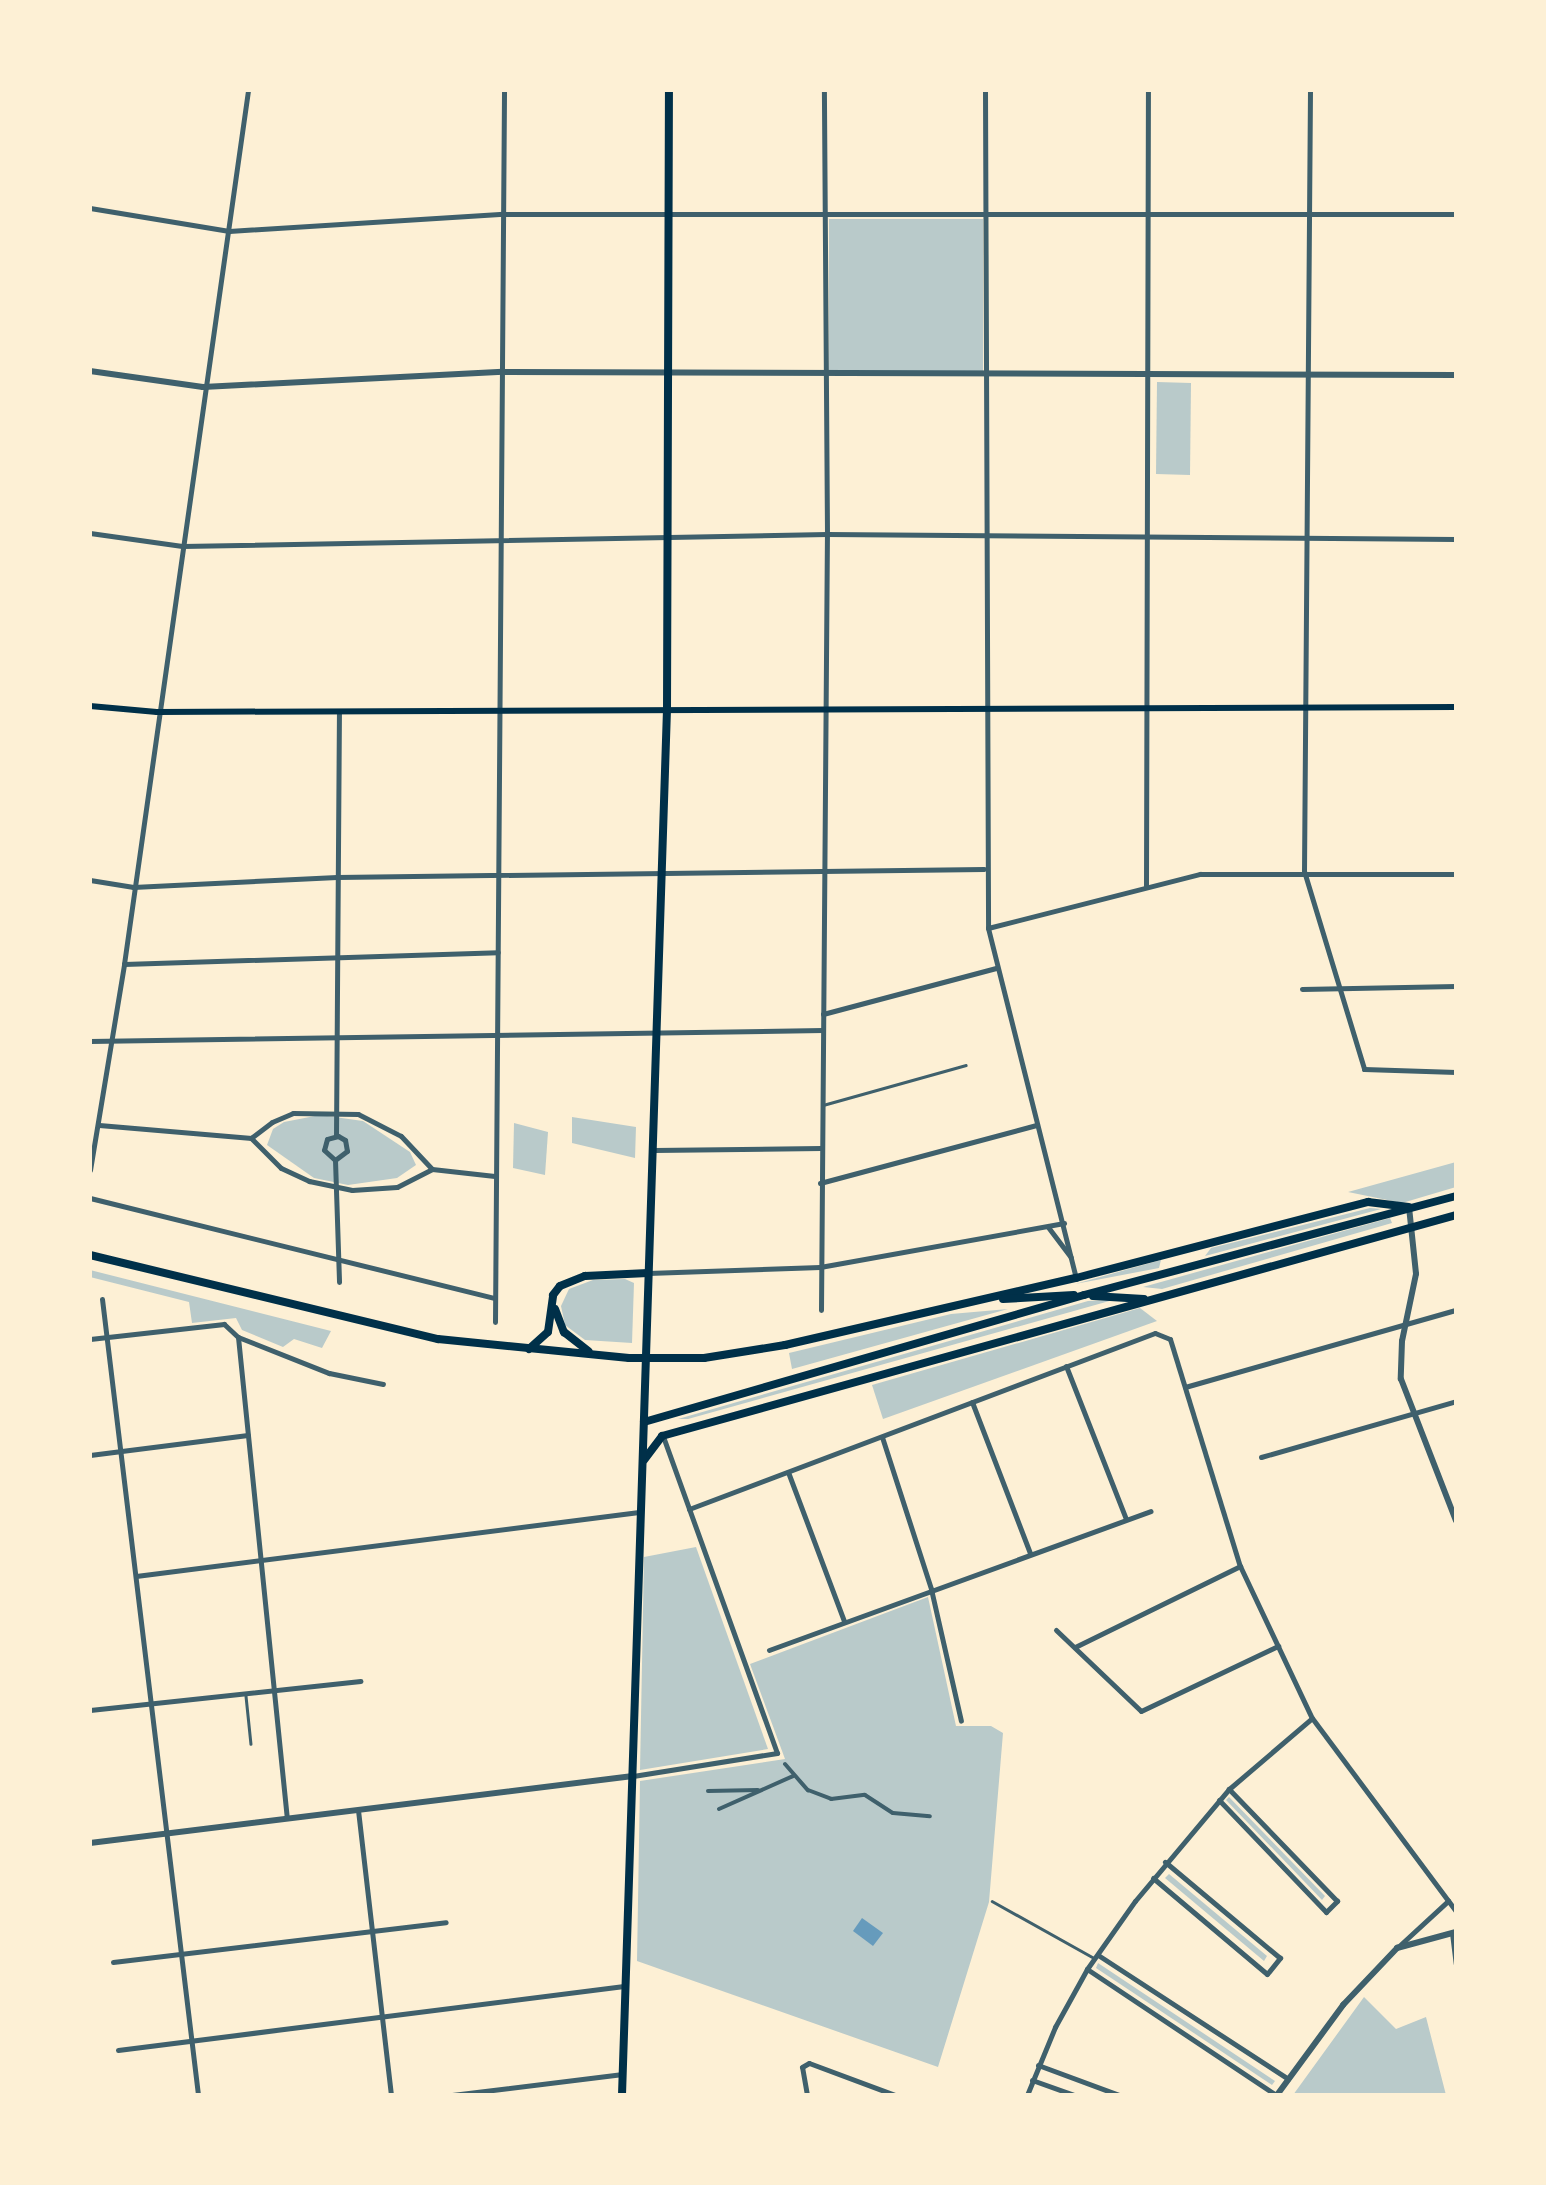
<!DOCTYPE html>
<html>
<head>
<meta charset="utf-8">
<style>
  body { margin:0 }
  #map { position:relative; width:1546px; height:2185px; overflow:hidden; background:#fdf0d5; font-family:Overpass,sans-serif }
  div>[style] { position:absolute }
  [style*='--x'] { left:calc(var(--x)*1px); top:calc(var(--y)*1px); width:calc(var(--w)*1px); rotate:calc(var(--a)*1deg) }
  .green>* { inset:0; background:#b9caca }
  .water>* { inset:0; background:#669bbc }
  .service>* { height:2.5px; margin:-1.25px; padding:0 1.25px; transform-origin:1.25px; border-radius:1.25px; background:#3f606c }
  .pedestrian>* { height:4px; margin:-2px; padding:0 2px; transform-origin:2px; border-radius:2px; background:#3f606c }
  .minor>* { height:5px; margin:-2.5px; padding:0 2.5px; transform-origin:2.5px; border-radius:2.5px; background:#3f606c }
  .tertiary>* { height:6px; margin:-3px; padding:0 3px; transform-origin:3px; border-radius:3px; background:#3f606c }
  .secondary>* { height:6px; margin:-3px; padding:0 3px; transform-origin:3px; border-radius:3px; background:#003049 }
  .primary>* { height:8px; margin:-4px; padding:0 4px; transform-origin:4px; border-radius:4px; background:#003049 }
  span { translate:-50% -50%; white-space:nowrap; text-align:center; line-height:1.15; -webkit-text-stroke:10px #fdf0d5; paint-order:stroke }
  .frame { position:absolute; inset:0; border:92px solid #fdf0d5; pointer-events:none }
</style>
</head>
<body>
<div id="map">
  <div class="green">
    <i style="clip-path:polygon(829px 219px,983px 219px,983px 371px,829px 371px)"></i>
    <i style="clip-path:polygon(1157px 382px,1191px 383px,1190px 475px,1156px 474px)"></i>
    <i style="clip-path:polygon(320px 1115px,363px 1121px,410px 1152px,416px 1165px,397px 1178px,348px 1185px,314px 1178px,267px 1145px,273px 1129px,284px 1122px)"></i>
    <i style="clip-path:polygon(572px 1117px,636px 1127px,635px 1158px,572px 1143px)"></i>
    <i style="clip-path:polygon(514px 1123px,548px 1132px,545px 1175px,513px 1168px)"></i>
    <i style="clip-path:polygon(1456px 1162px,1456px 1187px,1402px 1203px,1348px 1192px)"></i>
    <i style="clip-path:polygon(1370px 1208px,1381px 1209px,1205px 1256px,1211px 1248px)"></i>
    <i style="clip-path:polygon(1390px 1218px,1392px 1223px,1162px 1289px,1143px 1287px)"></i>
    <i style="clip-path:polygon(1161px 1260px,1159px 1268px,1075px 1284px)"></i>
    <i style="clip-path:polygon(90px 1270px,331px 1331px,322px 1348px,294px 1339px,283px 1347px,242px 1330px,236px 1318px,192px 1323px,189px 1302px,90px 1277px)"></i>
    <i style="clip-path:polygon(625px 1279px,634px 1283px,632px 1343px,585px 1340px,565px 1325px,561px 1306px,569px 1289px,593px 1280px)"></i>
    <i style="clip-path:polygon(1113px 1300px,688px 1419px,678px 1419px,1088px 1301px)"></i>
    <i style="clip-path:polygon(1140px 1308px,1157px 1321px,883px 1419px,872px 1385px)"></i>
    <i style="clip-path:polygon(1008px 1309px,792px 1369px,789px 1353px,951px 1314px)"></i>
    <i style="clip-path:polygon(696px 1547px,768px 1749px,640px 1770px,644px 1557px)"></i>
    <i style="clip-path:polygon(928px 1597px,956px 1726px,991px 1726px,1003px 1733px,989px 1902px,938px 2067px,637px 1961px,640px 1781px,785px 1759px,750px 1664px)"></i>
    <i style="clip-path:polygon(1229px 1797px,1325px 1896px,1322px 1900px,1226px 1800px)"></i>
    <i style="clip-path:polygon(1169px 1874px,1267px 1956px,1264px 1961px,1165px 1878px)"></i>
    <i style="clip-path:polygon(1098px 1963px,1275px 2081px,1272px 2085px,1096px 1968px)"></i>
    <i style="clip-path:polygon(1364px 1997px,1396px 2029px,1426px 2017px,1446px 2095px,1293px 2095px)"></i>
  </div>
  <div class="water">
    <i style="clip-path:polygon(862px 1918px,883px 1933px,873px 1946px,853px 1931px)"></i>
  </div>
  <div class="service">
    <i style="--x:823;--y:1105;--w:148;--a:-15.6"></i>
    <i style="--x:246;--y:1696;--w:48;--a:84.1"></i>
    <i style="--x:992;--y:1901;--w:117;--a:29.2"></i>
  </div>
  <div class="pedestrian">
    <i style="--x:785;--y:1764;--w:35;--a:49"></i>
    <i style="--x:808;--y:1790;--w:25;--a:21"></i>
    <i style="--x:831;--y:1799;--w:34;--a:-7"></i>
    <i style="--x:865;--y:1795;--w:33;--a:33"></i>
    <i style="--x:893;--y:1813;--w:37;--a:5"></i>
    <i style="--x:708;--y:1791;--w:50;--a:-1.1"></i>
    <i style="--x:719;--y:1809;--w:81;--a:-24"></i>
  </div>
  <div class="minor">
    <i style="--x:985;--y:90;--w:838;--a:89.79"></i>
    <i style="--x:988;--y:928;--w:361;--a:75.9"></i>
    <i style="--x:1310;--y:90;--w:781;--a:90.44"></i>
    <i style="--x:1304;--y:871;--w:207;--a:73.1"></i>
    <i style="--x:1364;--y:1069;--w:92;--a:1.9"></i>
    <i style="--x:90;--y:208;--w:141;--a:9.4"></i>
    <i style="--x:229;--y:231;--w:275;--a:-3.6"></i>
    <i style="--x:503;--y:214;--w:953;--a:0"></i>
    <i style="--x:90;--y:533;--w:93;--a:8"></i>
    <i style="--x:182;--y:546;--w:645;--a:-1.07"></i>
    <i style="--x:827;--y:534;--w:629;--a:0.46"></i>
    <i style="--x:90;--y:880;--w:44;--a:9.2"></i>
    <i style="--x:133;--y:887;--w:204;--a:-2.8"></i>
    <i style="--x:337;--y:877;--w:647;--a:-0.71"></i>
    <i style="--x:1146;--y:886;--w:796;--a:-89.86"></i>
    <i style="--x:988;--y:928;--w:219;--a:-14.3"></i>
    <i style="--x:1200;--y:874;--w:256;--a:0"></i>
    <i style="--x:124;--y:964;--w:374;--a:-1.8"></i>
    <i style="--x:1302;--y:989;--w:154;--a:-1.1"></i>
    <i style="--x:823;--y:1014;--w:179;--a:-14.9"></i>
    <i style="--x:90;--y:1041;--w:733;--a:-0.86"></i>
    <i style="--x:99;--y:1125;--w:153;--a:4.9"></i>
    <i style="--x:251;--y:1138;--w:26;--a:-37"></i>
    <i style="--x:272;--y:1122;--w:23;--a:-23"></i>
    <i style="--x:293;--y:1113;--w:65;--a:0.9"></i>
    <i style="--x:358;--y:1114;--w:48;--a:27.1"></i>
    <i style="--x:401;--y:1136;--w:45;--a:46.8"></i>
    <i style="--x:432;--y:1169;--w:63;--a:6.3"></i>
    <i style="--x:336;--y:1136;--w:425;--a:-89.6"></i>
    <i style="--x:251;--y:1138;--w:42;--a:45"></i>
    <i style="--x:281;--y:1168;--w:31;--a:25"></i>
    <i style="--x:309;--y:1181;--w:44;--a:11.8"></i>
    <i style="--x:352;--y:1190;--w:45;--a:-3.8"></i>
    <i style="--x:397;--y:1187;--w:39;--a:-27"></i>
    <i style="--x:654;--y:1150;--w:167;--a:-0.7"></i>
    <i style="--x:335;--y:1160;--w:15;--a:-37"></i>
    <i style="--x:347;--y:1151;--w:11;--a:-100"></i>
    <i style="--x:345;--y:1140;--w:8;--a:-150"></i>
    <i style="--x:338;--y:1136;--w:11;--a:165"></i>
    <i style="--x:327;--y:1139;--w:11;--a:105"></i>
    <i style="--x:324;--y:1150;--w:15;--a:42"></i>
    <i style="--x:335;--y:1160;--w:122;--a:88.1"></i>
    <i style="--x:90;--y:1170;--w:209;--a:-80.6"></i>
    <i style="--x:124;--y:964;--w:883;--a:-81.92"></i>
    <i style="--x:820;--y:1183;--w:224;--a:-15"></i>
    <i style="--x:90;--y:1198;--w:417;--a:13.9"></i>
    <i style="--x:1048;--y:1227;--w:38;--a:53"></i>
    <i style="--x:648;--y:1273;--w:172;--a:-2"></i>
    <i style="--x:820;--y:1267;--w:248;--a:-10.2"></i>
    <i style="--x:102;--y:1299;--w:802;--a:83.12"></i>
    <i style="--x:821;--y:1310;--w:776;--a:-89.56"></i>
    <i style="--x:827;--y:534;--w:444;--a:-90.4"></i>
    <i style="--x:495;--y:1322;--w:1232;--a:-89.58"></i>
    <i style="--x:238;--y:1337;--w:483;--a:84.2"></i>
    <i style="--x:90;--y:1339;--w:135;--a:-6.4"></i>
    <i style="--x:224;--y:1324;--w:19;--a:43"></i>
    <i style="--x:238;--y:1337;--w:98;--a:21.6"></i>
    <i style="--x:329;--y:1373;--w:55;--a:11.5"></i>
    <i style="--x:1066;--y:1366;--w:164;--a:68.6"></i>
    <i style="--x:1185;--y:1387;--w:282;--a:-15.9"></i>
    <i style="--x:972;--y:1402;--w:162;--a:69"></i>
    <i style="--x:882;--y:1437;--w:160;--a:72.1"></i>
    <i style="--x:931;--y:1589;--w:135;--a:77.2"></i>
    <i style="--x:90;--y:1455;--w:159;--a:-7.2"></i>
    <i style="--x:1261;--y:1457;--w:203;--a:-16"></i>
    <i style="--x:788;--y:1472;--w:159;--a:69.4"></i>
    <i style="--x:689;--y:1509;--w:498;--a:-20.7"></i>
    <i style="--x:1155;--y:1333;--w:16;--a:22"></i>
    <i style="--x:1170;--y:1339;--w:238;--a:72.9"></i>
    <i style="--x:1240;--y:1566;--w:168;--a:64.7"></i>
    <i style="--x:1312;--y:1718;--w:241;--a:53.3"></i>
    <i style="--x:136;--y:1576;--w:507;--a:-7.25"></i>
    <i style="--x:1056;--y:1630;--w:117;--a:43.6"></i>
    <i style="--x:1141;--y:1711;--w:152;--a:-25.4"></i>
    <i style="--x:1075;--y:1647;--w:184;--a:-26.1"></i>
    <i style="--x:769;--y:1650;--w:406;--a:-20"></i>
    <i style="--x:90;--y:1710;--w:272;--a:-6.1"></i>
    <i style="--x:633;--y:1776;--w:146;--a:-9.1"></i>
    <i style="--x:777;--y:1753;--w:336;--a:-109.8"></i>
    <i style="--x:1219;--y:1800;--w:155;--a:46.3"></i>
    <i style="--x:1326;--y:1912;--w:16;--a:-45"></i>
    <i style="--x:1337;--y:1901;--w:156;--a:-134"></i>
    <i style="--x:358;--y:1810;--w:287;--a:83.4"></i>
    <i style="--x:1153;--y:1878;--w:149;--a:40.1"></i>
    <i style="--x:1267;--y:1974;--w:21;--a:-51"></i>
    <i style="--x:1280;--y:1958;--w:150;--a:-140.1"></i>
    <i style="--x:1452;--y:1933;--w:31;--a:83"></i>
    <i style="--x:1399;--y:1946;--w:67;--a:-42.6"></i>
    <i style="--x:1098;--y:1955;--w:227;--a:33.1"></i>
    <i style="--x:113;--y:1962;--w:335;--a:-6.8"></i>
    <i style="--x:1087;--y:1969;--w:227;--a:33.7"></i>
    <i style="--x:118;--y:2050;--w:510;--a:-7.21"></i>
    <i style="--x:1038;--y:2065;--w:86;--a:20.3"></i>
    <i style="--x:1032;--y:2080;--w:45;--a:19.7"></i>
    <i style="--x:452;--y:2095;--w:172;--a:-7"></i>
    <i style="--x:807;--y:2095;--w:28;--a:-100"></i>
    <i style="--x:802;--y:2067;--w:8;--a:-30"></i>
    <i style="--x:809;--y:2063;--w:92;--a:20.4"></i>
    <i style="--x:1027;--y:2095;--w:74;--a:-67.6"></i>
    <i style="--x:1055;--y:2027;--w:66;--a:-61.1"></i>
    <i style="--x:1087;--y:1969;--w:83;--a:-54.8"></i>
    <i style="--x:1135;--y:1901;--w:146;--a:-50"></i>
    <i style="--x:1229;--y:1789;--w:108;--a:-40.5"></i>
  </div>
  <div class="tertiary">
    <i style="--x:90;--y:371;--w:114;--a:8.1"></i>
    <i style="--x:203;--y:387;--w:300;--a:-2.9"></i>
    <i style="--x:503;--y:372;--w:953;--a:0.18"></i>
    <i style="--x:1409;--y:1207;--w:67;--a:84"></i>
    <i style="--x:1416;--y:1274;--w:68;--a:101.8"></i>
    <i style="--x:1402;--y:1341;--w:38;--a:92"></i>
    <i style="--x:1401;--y:1379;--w:152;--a:68.8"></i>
    <i style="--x:90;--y:1843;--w:547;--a:-7.03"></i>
    <i style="--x:1277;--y:2095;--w:112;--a:-53.7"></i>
    <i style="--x:1343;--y:2005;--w:79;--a:-46.5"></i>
    <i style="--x:1397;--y:1948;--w:61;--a:-15.2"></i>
  </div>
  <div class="secondary">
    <i style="--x:90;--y:706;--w:67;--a:5.1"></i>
    <i style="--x:157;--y:712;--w:1299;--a:-0.22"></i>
  </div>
  <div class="primary">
    <i style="--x:90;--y:1255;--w:358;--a:13.6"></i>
    <i style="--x:438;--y:1339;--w:192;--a:5.7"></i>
    <i style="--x:629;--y:1358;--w:75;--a:0"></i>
    <i style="--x:704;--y:1358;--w:82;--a:-9.1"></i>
    <i style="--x:785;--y:1345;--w:299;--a:-13"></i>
    <i style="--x:1076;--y:1278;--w:302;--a:-14.6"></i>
    <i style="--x:1368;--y:1202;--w:41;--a:7"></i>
    <i style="--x:1093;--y:1296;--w:51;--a:3.4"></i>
    <i style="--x:1003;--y:1299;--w:71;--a:-3.2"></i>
    <i style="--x:555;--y:1309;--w:25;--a:69"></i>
    <i style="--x:564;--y:1332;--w:31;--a:38"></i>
    <i style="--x:529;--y:1349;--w:25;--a:-42"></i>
    <i style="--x:548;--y:1332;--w:37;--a:-82"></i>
    <i style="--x:553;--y:1295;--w:11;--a:-52"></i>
    <i style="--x:560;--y:1286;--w:27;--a:-22"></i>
    <i style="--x:585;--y:1276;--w:63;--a:-2.7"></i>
    <i style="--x:644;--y:1422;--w:458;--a:-16.1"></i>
    <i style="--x:1084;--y:1295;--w:385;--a:-14.9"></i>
    <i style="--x:644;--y:1460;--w:30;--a:-53"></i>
    <i style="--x:662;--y:1436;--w:824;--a:-15.55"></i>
    <i style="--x:622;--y:2095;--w:1386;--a:-88.14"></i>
    <i style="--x:667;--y:710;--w:620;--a:-89.82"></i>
  </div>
  <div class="frame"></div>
</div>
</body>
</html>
